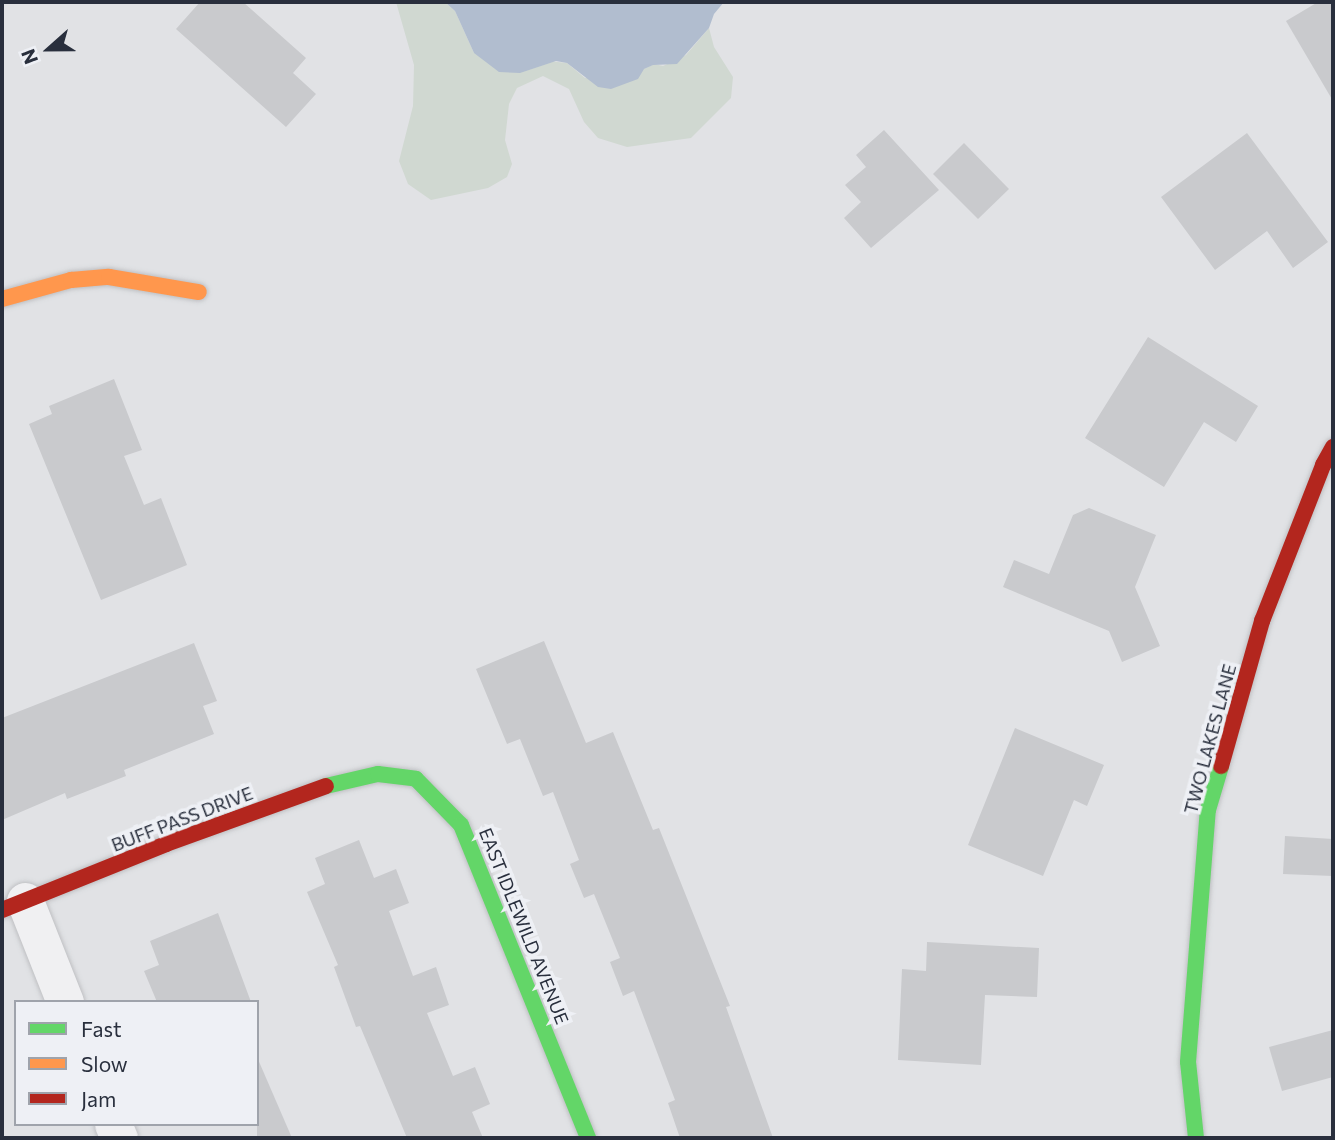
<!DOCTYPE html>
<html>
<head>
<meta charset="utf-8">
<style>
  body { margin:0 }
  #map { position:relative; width:1335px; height:1140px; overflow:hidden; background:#e1e2e5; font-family:Commissioner,sans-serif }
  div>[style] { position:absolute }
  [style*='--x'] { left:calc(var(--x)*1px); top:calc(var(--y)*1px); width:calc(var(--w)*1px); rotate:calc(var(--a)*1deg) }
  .green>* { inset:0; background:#d0d8d1 }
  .water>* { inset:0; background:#b1bdcf }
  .building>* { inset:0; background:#c9cacd }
  .roads { filter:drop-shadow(0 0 2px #bfc0c3) drop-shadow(0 0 2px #bfc0c3) }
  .street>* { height:37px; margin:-18.5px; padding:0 18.5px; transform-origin:18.5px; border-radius:18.5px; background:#f0f0f2 }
  .fast>* { height:16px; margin:-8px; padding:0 8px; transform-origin:8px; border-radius:8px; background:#63d668 }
  .slow>* { height:16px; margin:-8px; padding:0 8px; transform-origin:8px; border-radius:8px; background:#ff974d }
  .jam>* { height:16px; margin:-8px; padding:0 8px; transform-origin:8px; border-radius:8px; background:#b3261e }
  span { translate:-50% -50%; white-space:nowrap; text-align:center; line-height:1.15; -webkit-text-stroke:7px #eef0f5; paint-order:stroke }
  .street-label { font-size:18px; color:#292f3d }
  .frame { position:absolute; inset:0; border:4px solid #292f3d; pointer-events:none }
  .legend { position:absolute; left:14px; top:1000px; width:245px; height:126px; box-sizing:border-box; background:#eef0f5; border:2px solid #9fa3ab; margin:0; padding:9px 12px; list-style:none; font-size:21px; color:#292f3d }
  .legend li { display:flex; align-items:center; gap:14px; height:35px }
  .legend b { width:35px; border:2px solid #9fa3ab }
  .north { position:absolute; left:14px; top:14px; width:70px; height:70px; -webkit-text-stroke:5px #eef0f5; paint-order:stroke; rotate:249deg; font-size:19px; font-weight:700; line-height:28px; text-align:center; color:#292f3d }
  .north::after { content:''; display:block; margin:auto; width:24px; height:32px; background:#292f3d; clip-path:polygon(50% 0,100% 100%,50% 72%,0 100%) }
</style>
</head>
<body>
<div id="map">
  <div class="green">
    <i style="clip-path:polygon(396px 2px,445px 2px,455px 11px,474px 53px,567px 63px,585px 78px,644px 69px,654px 64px,663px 66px,686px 55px,709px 28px,714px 47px,733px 77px,731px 98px,691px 138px,627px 147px,598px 138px,584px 122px,569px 89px,543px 76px,517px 88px,509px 104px,505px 140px,512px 164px,507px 177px,488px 188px,431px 200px,408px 184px,399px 161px,413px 106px,414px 65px)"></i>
  </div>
  <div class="water">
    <i style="clip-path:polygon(445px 2px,724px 2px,714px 14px,709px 28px,677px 64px,653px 65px,644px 69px,638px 79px,611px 89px,598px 87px,567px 63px,556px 61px,520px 73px,499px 72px,474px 53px,455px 11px)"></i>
  </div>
  <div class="building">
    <i style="clip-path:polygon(200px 2px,243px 2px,306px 58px,293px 73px,316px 94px,286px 127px,176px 29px)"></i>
    <i style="clip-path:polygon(1318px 2px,1333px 2px,1333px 101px,1286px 21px)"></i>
    <i style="clip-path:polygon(884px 130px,939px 190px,871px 248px,844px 218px,861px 202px,845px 185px,866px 167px,856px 155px)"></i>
    <i style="clip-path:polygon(1247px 133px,1328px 242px,1293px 268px,1267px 231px,1215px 270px,1161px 197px)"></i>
    <i style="clip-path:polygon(964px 143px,1009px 189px,978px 219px,933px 174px)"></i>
    <i style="clip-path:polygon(1148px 337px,1258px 406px,1236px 442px,1204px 422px,1164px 487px,1085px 438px)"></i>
    <i style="clip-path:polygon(114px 379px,142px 450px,124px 456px,144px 505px,161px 498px,187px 565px,101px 600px,29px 424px,52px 414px,49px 406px)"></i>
    <i style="clip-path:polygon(1089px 508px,1156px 535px,1135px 587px,1160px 646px,1122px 662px,1109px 631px,1003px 587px,1014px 560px,1049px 574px,1073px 515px)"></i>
    <i style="clip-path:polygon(544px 641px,586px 743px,613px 732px,653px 830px,659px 828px,730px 1006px,726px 1007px,773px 1138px,680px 1138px,668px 1103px,675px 1100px,634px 991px,623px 996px,610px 962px,620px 958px,594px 894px,584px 898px,570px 864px,579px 860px,553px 792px,543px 796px,520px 739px,507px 744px,476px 669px)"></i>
    <i style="clip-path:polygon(194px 643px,217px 701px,203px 706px,214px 734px,124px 770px,126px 776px,67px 799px,65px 793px,2px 820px,2px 718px)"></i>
    <i style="clip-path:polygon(1015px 728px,1104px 765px,1087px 806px,1074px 800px,1043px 876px,968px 845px)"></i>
    <i style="clip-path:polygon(1285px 836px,1333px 839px,1333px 876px,1283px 874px)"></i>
    <i style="clip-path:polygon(359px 840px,374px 878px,396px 869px,409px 903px,389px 911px,413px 976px,436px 967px,449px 1005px,427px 1013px,453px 1076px,475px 1067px,490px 1104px,472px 1112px,483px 1138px,407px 1138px,360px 1026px,356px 1027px,334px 967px,338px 965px,307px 892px,325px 884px,315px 858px)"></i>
    <i style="clip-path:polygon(218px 913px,251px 1002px,157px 1002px,144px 971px,159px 965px,150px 941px)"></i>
    <i style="clip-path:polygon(927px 942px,1039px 948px,1037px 997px,985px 995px,981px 1065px,898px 1060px,902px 969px,926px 971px)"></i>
    <i style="clip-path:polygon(1333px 1030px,1333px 1077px,1282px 1091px,1269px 1047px)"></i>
    <i style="clip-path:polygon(257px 1057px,292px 1138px,257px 1138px)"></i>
  </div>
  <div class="roads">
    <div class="street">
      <i style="--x:25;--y:901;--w:109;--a:68.4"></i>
      <i style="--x:113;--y:1124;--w:15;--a:67"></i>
    </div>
    <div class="fast">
      <i style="--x:326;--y:786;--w:53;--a:-13"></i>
      <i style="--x:378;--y:774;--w:38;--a:7"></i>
      <i style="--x:416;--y:779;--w:64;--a:45.6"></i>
      <i style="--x:461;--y:825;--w:338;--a:67.9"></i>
      <i style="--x:1196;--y:1138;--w:76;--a:-96"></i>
      <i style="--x:1188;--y:1062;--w:253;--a:-85.5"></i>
      <i style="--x:1208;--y:810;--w:46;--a:-73.5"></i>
    </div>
    <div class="slow">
      <i style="--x:2;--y:299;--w:72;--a:-15.4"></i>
      <i style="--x:71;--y:280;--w:38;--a:-5"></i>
      <i style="--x:109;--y:277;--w:91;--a:9.5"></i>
    </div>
    <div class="jam">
      <i style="--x:1221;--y:766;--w:151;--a:-74.2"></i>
      <i style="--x:1262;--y:621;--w:168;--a:-68.6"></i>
      <i style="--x:1323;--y:465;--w:21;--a:-61"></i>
      <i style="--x:2;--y:910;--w:177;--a:-21.9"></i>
      <i style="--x:166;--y:844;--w:170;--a:-19.9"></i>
    </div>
  </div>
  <div class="street-label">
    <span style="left:1210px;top:739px;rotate:-75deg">TWO LAKES LANE</span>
    <span style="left:182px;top:819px;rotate:-21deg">BUFF PASS DRIVE</span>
    <span style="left:524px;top:926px;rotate:68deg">EAST IDLEWILD AVENUE</span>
  </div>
  <div class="frame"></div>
  <ul class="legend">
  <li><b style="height:9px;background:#63d668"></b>Fast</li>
  <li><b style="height:9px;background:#ff974d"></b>Slow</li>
  <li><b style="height:9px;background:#b3261e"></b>Jam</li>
  </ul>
  <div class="north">N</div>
</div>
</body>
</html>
